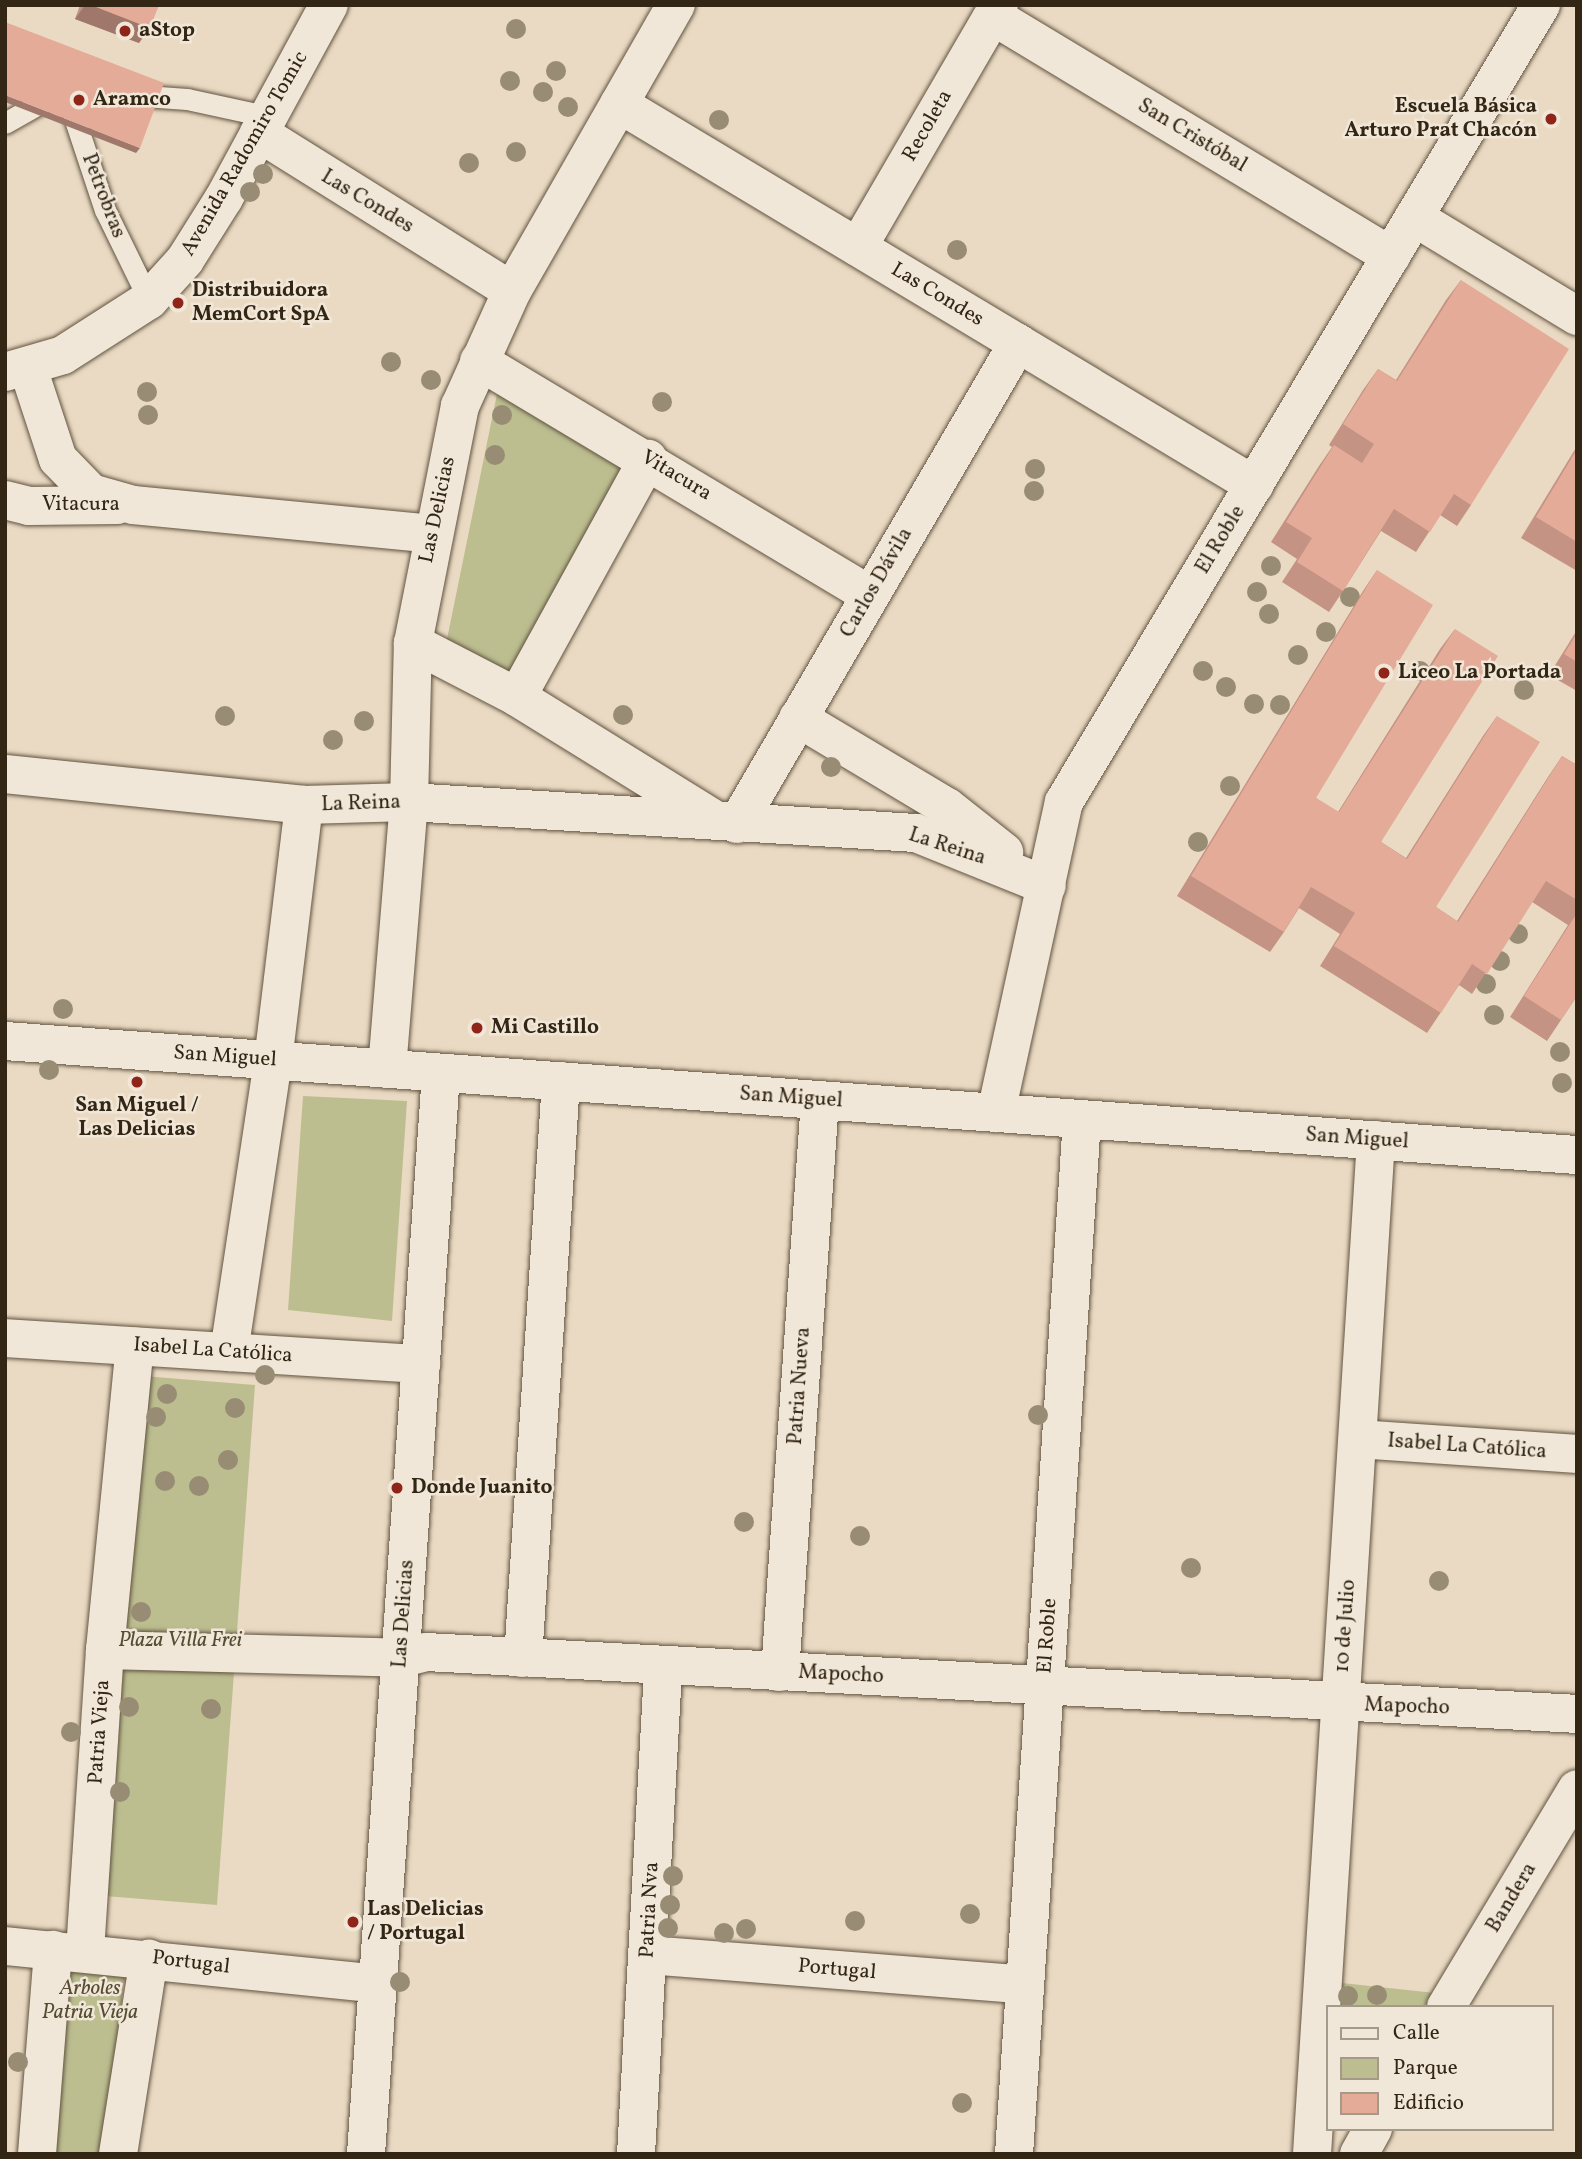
<!DOCTYPE html>
<html>
<head>
<meta charset="utf-8">
<style>
  body { margin:0 }
  #map { position:relative; width:1582px; height:2159px; overflow:hidden; background:#eadac3; font-family:Vollkorn,serif }
  div>[style] { position:absolute }
  [style*='--x'] { left:calc(var(--x)*1px); top:calc(var(--y)*1px); width:calc(var(--w)*1px); rotate:calc(var(--a)*1deg) }
  .green>* { inset:0; background:#bcbe90 }
  .roads { filter:drop-shadow(0 0 2px #615340) drop-shadow(0 0 2px #615340) }
  .service>* { height:21px; margin:-10.5px; padding:0 10.5px; transform-origin:10.5px; border-radius:10.5px; background:#f1e7d8 }
  .minor>* { height:38px; margin:-19px; padding:0 19px; transform-origin:19px; border-radius:19px; background:#f1e7d8 }
  .secondary>* { height:38px; margin:-19px; padding:0 19px; transform-origin:19px; border-radius:19px; background:#f1e7d8 }
  .trees>* { width:20px; height:20px; margin:-10px; border-radius:50%; background:#988c74 }
  .wall>* { inset:0; background:#c49384 }
  .shaded-wall>* { inset:0; background:#a0786b }
  .building>* { inset:0; background:#e4ab99 }
  .dots>* { width:19px; height:19px; translate:-50% -50%; box-sizing:border-box; border:4px solid #f1e7d8; border-radius:50% }
  span { translate:-50% -50%; white-space:nowrap; text-align:center; line-height:1.15; -webkit-text-stroke:5px #f1e7d8; paint-order:stroke }
  .poi-label { font-size:21px; color:#332614; font-weight:700 }
  .left { translate:0 -50%; text-align:left }
  .right { translate:-100% -50%; text-align:right }
  .street-label { font-size:21px; color:#332614 }
  .park-label { font-size:21px; color:#554c33; font-style:italic }
  .frame { position:absolute; inset:0; border:7px solid #332614; pointer-events:none }
  .legend { position:absolute; left:1326px; top:2005px; width:228px; height:126px; box-sizing:border-box; background:#f1e7d8; border:2px solid #a59a8a; margin:0; padding:9px 12px; list-style:none; font-size:21px; color:#332614 }
  .legend li { display:flex; align-items:center; gap:14px; height:35px }
  .legend b { width:35px; border:2px solid #a59a8a }
</style>
</head>
<body>
<div id="map">
  <div class="green">
    <i style="clip-path:polygon(498px 389px,633px 467px,507px 676px,446px 644px)"></i>
    <i style="clip-path:polygon(303px 1096px,407px 1101px,392px 1321px,288px 1310px)"></i>
    <i style="clip-path:polygon(143px 1376px,255px 1385px,217px 1905px,105px 1896px)"></i>
    <i style="clip-path:polygon(59px 1964px,125px 1970px,105px 2154px,51px 2154px)"></i>
    <i style="clip-path:polygon(1333px 1982px,1435px 1993px,1428px 2007px,1331px 2007px)"></i>
  </div>
  <div class="roads">
    <div class="service">
      <i style="--x:131;--y:95;--w:56;--a:4.1"></i>
      <i style="--x:187;--y:99;--w:85;--a:12.2"></i>
      <i style="--x:70;--y:105;--w:111;--a:71.6"></i>
      <i style="--x:105;--y:210;--w:100;--a:63.9"></i>
      <i style="--x:5;--y:123;--w:51;--a:-29.6"></i>
    </div>
    <div class="minor">
      <i style="--x:993;--y:16;--w:465;--a:31.1"></i>
      <i style="--x:619;--y:104;--w:741;--a:30.96"></i>
      <i style="--x:259;--y:133;--w:298;--a:32"></i>
      <i style="--x:1414;--y:217;--w:191;--a:31.3"></i>
      <i style="--x:858;--y:247;--w:280;--a:-59.8"></i>
      <i style="--x:479;--y:361;--w:456;--a:30.9"></i>
      <i style="--x:28;--y:368;--w:96;--a:71.8"></i>
      <i style="--x:58;--y:459;--w:47;--a:45.9"></i>
      <i style="--x:91;--y:493;--w:44;--a:15.9"></i>
      <i style="--x:133;--y:505;--w:301;--a:5.5"></i>
      <i style="--x:5;--y:500;--w:25;--a:14"></i>
      <i style="--x:29;--y:506;--w:88;--a:-0.7"></i>
      <i style="--x:413;--y:643;--w:117;--a:27.4"></i>
      <i style="--x:517;--y:697;--w:229;--a:31.8"></i>
      <i style="--x:517;--y:697;--w:272;--a:-61.2"></i>
      <i style="--x:798;--y:718;--w:174;--a:30.9"></i>
      <i style="--x:947;--y:807;--w:73;--a:38.3"></i>
      <i style="--x:5;--y:774;--w:301;--a:5.9"></i>
      <i style="--x:304;--y:805;--w:105;--a:-1.6"></i>
      <i style="--x:409;--y:802;--w:508;--a:3.5"></i>
      <i style="--x:916;--y:833;--w:141;--a:22"></i>
      <i style="--x:737;--y:824;--w:557;--a:-59.71"></i>
      <i style="--x:5;--y:1041;--w:1576;--a:4.15"></i>
      <i style="--x:387;--y:1069;--w:268;--a:-85.3"></i>
      <i style="--x:409;--y:802;--w:159;--a:-88.6"></i>
      <i style="--x:413;--y:643;--w:242;--a:-78.8"></i>
      <i style="--x:460;--y:406;--w:126;--a:-65.7"></i>
      <i style="--x:512;--y:291;--w:330;--a:-60.2"></i>
      <i style="--x:996;--y:1113;--w:318;--a:-77.7"></i>
      <i style="--x:1064;--y:802;--w:929;--a:-59.1"></i>
      <i style="--x:5;--y:1338;--w:417;--a:3.6"></i>
      <i style="--x:229;--y:1352;--w:294;--a:-81.4"></i>
      <i style="--x:273;--y:1061;--w:258;--a:-83.1"></i>
      <i style="--x:1358;--y:1439;--w:220;--a:3.9"></i>
      <i style="--x:105;--y:1650;--w:297;--a:1.5"></i>
      <i style="--x:402;--y:1658;--w:25;--a:-14"></i>
      <i style="--x:426;--y:1652;--w:1153;--a:3.08"></i>
      <i style="--x:523;--y:1658;--w:578;--a:-86.23"></i>
      <i style="--x:780;--y:1672;--w:573;--a:-86"></i>
      <i style="--x:5;--y:1946;--w:374;--a:5.8"></i>
      <i style="--x:85;--y:1951;--w:302;--a:-86.2"></i>
      <i style="--x:105;--y:1650;--w:305;--a:-84.4"></i>
      <i style="--x:648;--y:1955;--w:378;--a:4.5"></i>
      <i style="--x:1446;--y:2007;--w:254;--a:-59"></i>
      <i style="--x:37;--y:2154;--w:205;--a:-85.5"></i>
      <i style="--x:118;--y:2154;--w:198;--a:-81"></i>
      <i style="--x:366;--y:2154;--w:1084;--a:-86.03"></i>
      <i style="--x:636;--y:2154;--w:490;--a:-86.8"></i>
      <i style="--x:1014;--y:2154;--w:1037;--a:-86.24"></i>
      <i style="--x:1312;--y:2154;--w:1016;--a:-86.39"></i>
      <i style="--x:1359;--y:2154;--w:29;--a:-61"></i>
    </div>
    <div class="secondary">
      <i style="--x:5;--y:372;--w:60;--a:-16.3"></i>
      <i style="--x:63;--y:355;--w:102;--a:-32.6"></i>
      <i style="--x:149;--y:300;--w:54;--a:-48"></i>
      <i style="--x:185;--y:260;--w:73;--a:-57.8"></i>
      <i style="--x:224;--y:198;--w:220;--a:-61.5"></i>
    </div>
  </div>
  <div class="trees">
    <i style="left:516px;top:29px"></i>
    <i style="left:556px;top:71px"></i>
    <i style="left:510px;top:81px"></i>
    <i style="left:543px;top:92px"></i>
    <i style="left:568px;top:107px"></i>
    <i style="left:719px;top:120px"></i>
    <i style="left:516px;top:152px"></i>
    <i style="left:469px;top:163px"></i>
    <i style="left:263px;top:174px"></i>
    <i style="left:250px;top:192px"></i>
    <i style="left:957px;top:250px"></i>
    <i style="left:391px;top:362px"></i>
    <i style="left:431px;top:380px"></i>
    <i style="left:147px;top:392px"></i>
    <i style="left:662px;top:402px"></i>
    <i style="left:148px;top:415px"></i>
    <i style="left:502px;top:415px"></i>
    <i style="left:495px;top:455px"></i>
    <i style="left:1035px;top:469px"></i>
    <i style="left:1034px;top:491px"></i>
    <i style="left:1271px;top:566px"></i>
    <i style="left:1257px;top:592px"></i>
    <i style="left:1350px;top:597px"></i>
    <i style="left:1269px;top:614px"></i>
    <i style="left:1326px;top:632px"></i>
    <i style="left:1298px;top:655px"></i>
    <i style="left:1203px;top:671px"></i>
    <i style="left:1420px;top:671px"></i>
    <i style="left:1226px;top:687px"></i>
    <i style="left:1524px;top:690px"></i>
    <i style="left:1254px;top:704px"></i>
    <i style="left:1280px;top:705px"></i>
    <i style="left:623px;top:715px"></i>
    <i style="left:225px;top:716px"></i>
    <i style="left:364px;top:721px"></i>
    <i style="left:333px;top:740px"></i>
    <i style="left:831px;top:767px"></i>
    <i style="left:1230px;top:786px"></i>
    <i style="left:1198px;top:842px"></i>
    <i style="left:1518px;top:934px"></i>
    <i style="left:1500px;top:961px"></i>
    <i style="left:1486px;top:984px"></i>
    <i style="left:63px;top:1009px"></i>
    <i style="left:1494px;top:1015px"></i>
    <i style="left:1560px;top:1052px"></i>
    <i style="left:49px;top:1070px"></i>
    <i style="left:1562px;top:1083px"></i>
    <i style="left:265px;top:1375px"></i>
    <i style="left:167px;top:1394px"></i>
    <i style="left:235px;top:1408px"></i>
    <i style="left:1038px;top:1415px"></i>
    <i style="left:156px;top:1417px"></i>
    <i style="left:228px;top:1460px"></i>
    <i style="left:165px;top:1481px"></i>
    <i style="left:199px;top:1486px"></i>
    <i style="left:744px;top:1522px"></i>
    <i style="left:860px;top:1536px"></i>
    <i style="left:1191px;top:1568px"></i>
    <i style="left:1439px;top:1581px"></i>
    <i style="left:141px;top:1612px"></i>
    <i style="left:129px;top:1707px"></i>
    <i style="left:211px;top:1709px"></i>
    <i style="left:71px;top:1732px"></i>
    <i style="left:120px;top:1792px"></i>
    <i style="left:673px;top:1876px"></i>
    <i style="left:670px;top:1905px"></i>
    <i style="left:970px;top:1914px"></i>
    <i style="left:855px;top:1921px"></i>
    <i style="left:668px;top:1928px"></i>
    <i style="left:746px;top:1929px"></i>
    <i style="left:724px;top:1933px"></i>
    <i style="left:400px;top:1982px"></i>
    <i style="left:1377px;top:1995px"></i>
    <i style="left:1348px;top:1996px"></i>
    <i style="left:18px;top:2062px"></i>
    <i style="left:962px;top:2103px"></i>
  </div>
  <div class="wall">
    <i style="clip-path:polygon(80px 5px,159px 5px,139px 43px,75px 19px)"></i>
    <i style="clip-path:polygon(1461px 280px,1471px 505px,1457px 526px,1440px 515px,1416px 552px,1381px 531px,1343px 591px,1329px 612px,1282px 582px,1297px 559px,1271px 542px,1319px 466px,1332px 447px,1329px 445px,1363px 390px,1378px 369px,1396px 380px,1446px 300px)"></i>
    <i style="clip-path:polygon(1577px 446px,1577px 571px,1521px 538px)"></i>
    <i style="clip-path:polygon(1377px 570px,1316px 798px,1338px 812px,1440px 649px,1455px 629px,1381px 842px,1406px 858px,1483px 736px,1497px 716px,1436px 907px,1457px 921px,1548px 777px,1562px 756px,1577px 765px,1577px 996px,1547px 1041px,1510px 1017px,1568px 925px,1532px 902px,1472px 994px,1459px 985px,1427px 1033px,1320px 966px,1340px 934px,1299px 908px,1284px 932px,1270px 952px,1177px 896px,1363px 591px)"></i>
    <i style="clip-path:polygon(1577px 630px,1577px 691px,1549px 675px)"></i>
  </div>
  <div class="shaded-wall">
    <i style="clip-path:polygon(85px 5px,91px 5px,150px 28px,139px 43px,75px 19px)"></i>
    <i style="clip-path:polygon(5px 95px,140px 148px,136px 153px,5px 102px)"></i>
  </div>
  <div class="building">
    <i style="clip-path:polygon(91px 5px,159px 5px,150px 28px)"></i>
    <i style="clip-path:polygon(5px 22px,164px 83px,140px 148px,5px 95px)"></i>
    <i style="clip-path:polygon(1461px 280px,1569px 349px,1471px 505px,1454px 494px,1430px 532px,1394px 509px,1343px 591px,1297px 562px,1312px 538px,1286px 522px,1334px 445px,1362px 463px,1374px 444px,1343px 424px,1378px 369px,1397px 381px)"></i>
    <i style="clip-path:polygon(1577px 449px,1577px 542px,1536px 517px)"></i>
    <i style="clip-path:polygon(1377px 570px,1433px 605px,1316px 798px,1339px 812px,1455px 629px,1498px 656px,1381px 842px,1407px 859px,1497px 716px,1540px 742px,1436px 907px,1458px 922px,1562px 756px,1577px 765px,1577px 900px,1546px 881px,1487px 974px,1472px 964px,1441px 1013px,1334px 946px,1355px 913px,1311px 887px,1284px 932px,1191px 876px)"></i>
    <i style="clip-path:polygon(1577px 633px,1577px 662px,1564px 654px)"></i>
    <i style="clip-path:polygon(1577px 913px,1577px 996px,1561px 1020px,1524px 996px)"></i>
  </div>
  <div class="dots">
    <i style="left:125px;top:31px;background:#8f2418"></i>
    <i style="left:79px;top:100px;background:#8f2418"></i>
    <i style="left:1551px;top:119px;background:#8f2418"></i>
    <i style="left:178px;top:303px;background:#8f2418"></i>
    <i style="left:1384px;top:673px;background:#8f2418"></i>
    <i style="left:477px;top:1028px;background:#8f2418"></i>
    <i style="left:137px;top:1082px;background:#8f2418"></i>
    <i style="left:397px;top:1488px;background:#8f2418"></i>
    <i style="left:353px;top:1922px;background:#8f2418"></i>
  </div>
  <div class="poi-label">
    <span class="left" style="left:139px;top:31px">aStop</span>
    <span class="left" style="left:93px;top:100px">Aramco</span>
    <span class="right" style="left:1537px;top:119px">Escuela Básica<br>Arturo Prat Chacón</span>
    <span class="left" style="left:192px;top:303px">Distribuidora<br>MemCort SpA</span>
    <span class="left" style="left:1398px;top:673px">Liceo La Portada</span>
    <span class="left" style="left:491px;top:1028px">Mi Castillo</span>
    <span style="left:137px;top:1118px">San Miguel /<br>Las Delicias</span>
    <span class="left" style="left:411px;top:1488px">Donde Juanito</span>
    <span class="left" style="left:367px;top:1922px">Las Delicias<br>/ Portugal</span>
  </div>
  <div class="street-label">
    <span style="left:928px;top:126px;rotate:-60deg">Recoleta</span>
    <span style="left:1192px;top:136px;rotate:31deg">San Cristóbal</span>
    <span style="left:245px;top:154px;rotate:-60deg">Avenida Radomiro Tomic</span>
    <span style="left:103px;top:196px;rotate:69deg">Petrobras</span>
    <span style="left:367px;top:202px;rotate:31deg">Las Condes</span>
    <span style="left:937px;top:295px;rotate:31deg">Las Condes</span>
    <span style="left:676px;top:476px;rotate:31deg">Vitacura</span>
    <span style="left:81px;top:505px">Vitacura</span>
    <span style="left:438px;top:510px;rotate:-78deg">Las Delicias</span>
    <span style="left:1221px;top:540px;rotate:-59deg">El Roble</span>
    <span style="left:877px;top:583px;rotate:-60deg">Carlos Dávila</span>
    <span style="left:361px;top:804px;rotate:-2deg">La Reina</span>
    <span style="left:947px;top:847px;rotate:18deg">La Reina</span>
    <span style="left:225px;top:1057px;rotate:4deg">San Miguel</span>
    <span style="left:791px;top:1098px;rotate:4deg">San Miguel</span>
    <span style="left:1357px;top:1139px;rotate:4deg">San Miguel</span>
    <span style="left:213px;top:1351px;rotate:4deg">Isabel La Católica</span>
    <span style="left:800px;top:1386px;rotate:-86deg">Patria Nueva</span>
    <span style="left:1467px;top:1447px;rotate:4deg">Isabel La Católica</span>
    <span style="left:404px;top:1614px;rotate:-86deg">Las Delicias</span>
    <span style="left:1346px;top:1626px;rotate:-86deg">10 de Julio</span>
    <span style="left:1048px;top:1636px;rotate:-86deg">El Roble</span>
    <span style="left:841px;top:1675px;rotate:3deg">Mapocho</span>
    <span style="left:1407px;top:1707px;rotate:2deg">Mapocho</span>
    <span style="left:100px;top:1732px;rotate:-86deg">Patria Vieja</span>
    <span style="left:1512px;top:1898px;rotate:-59deg">Bandera</span>
    <span style="left:650px;top:1910px;rotate:-87deg">Patria Nva</span>
    <span style="left:191px;top:1963px;rotate:7deg">Portugal</span>
    <span style="left:837px;top:1970px;rotate:5deg">Portugal</span>
  </div>
  <div class="park-label">
    <span style="left:180px;top:1641px">Plaza Villa Frei</span>
    <span style="left:90px;top:2001px">Arboles<br>Patria Vieja</span>
  </div>
  <div class="frame"></div>
  <ul class="legend">
  <li><b style="height:9px;background:#f1e7d8"></b>Calle</li>
  <li><b style="height:19px;background:#bcbe90"></b>Parque</li>
  <li><b style="height:19px;background:#e4ab99"></b>Edificio</li>
  </ul>
</div>
</body>
</html>
